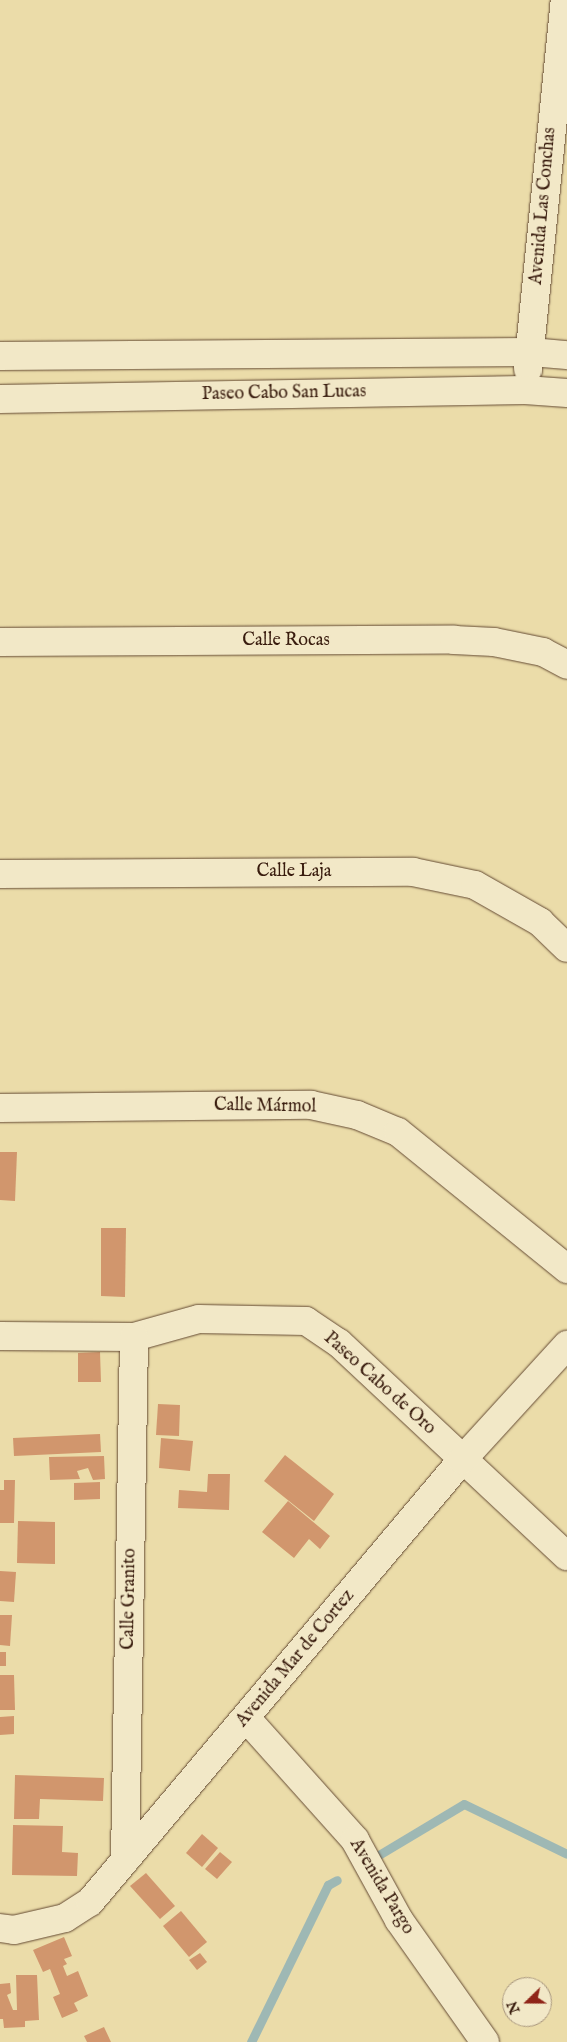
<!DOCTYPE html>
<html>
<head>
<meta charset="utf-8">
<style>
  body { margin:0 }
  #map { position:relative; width:567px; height:2042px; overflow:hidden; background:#ebdca9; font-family:"IM FELL English",serif }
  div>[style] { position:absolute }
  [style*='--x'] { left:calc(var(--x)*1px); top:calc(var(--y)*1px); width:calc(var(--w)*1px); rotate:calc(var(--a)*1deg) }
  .stream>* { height:9px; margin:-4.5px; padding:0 4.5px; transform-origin:4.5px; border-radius:4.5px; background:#9eb8b4 }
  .building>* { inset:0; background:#d1966d }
  .roads { filter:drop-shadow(0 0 1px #654b34) drop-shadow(0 0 1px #654b34) }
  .minor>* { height:28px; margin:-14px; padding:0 14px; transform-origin:14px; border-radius:14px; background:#f2e8c7 }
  span { translate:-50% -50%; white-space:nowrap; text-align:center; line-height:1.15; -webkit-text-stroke:4px #f2e8c7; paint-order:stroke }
  .street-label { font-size:18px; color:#381b0d }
  .north { position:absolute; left:502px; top:1977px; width:50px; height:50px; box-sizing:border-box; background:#f2e8c7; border:1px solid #a8967d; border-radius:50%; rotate:248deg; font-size:14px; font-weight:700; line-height:20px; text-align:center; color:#381b0d }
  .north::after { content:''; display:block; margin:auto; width:18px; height:22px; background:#8f2418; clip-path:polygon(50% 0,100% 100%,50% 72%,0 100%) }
</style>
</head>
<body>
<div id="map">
  <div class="stream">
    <i style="--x:377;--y:1856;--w:101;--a:-30.9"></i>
    <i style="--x:464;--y:1804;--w:114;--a:25.9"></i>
    <i style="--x:251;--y:2042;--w:175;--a:-63.9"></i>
    <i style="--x:328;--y:1885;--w:10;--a:-29"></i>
  </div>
  <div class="building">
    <i style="clip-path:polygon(0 1152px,17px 1152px,15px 1201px,0 1200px)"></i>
    <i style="clip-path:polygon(101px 1228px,126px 1228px,125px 1297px,101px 1296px)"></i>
    <i style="clip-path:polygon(100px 1352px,101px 1382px,78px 1382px,78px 1353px)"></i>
    <i style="clip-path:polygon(158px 1404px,180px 1405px,179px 1436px,156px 1435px)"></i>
    <i style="clip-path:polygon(100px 1434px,101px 1452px,14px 1456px,13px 1438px)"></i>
    <i style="clip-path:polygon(161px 1438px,193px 1441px,190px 1471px,159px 1468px)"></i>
    <i style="clip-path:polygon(285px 1455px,334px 1494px,314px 1521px,264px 1481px)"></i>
    <i style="clip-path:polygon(104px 1456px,105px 1479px,93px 1480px,88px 1468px,77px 1471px,80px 1479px,50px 1480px,49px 1457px)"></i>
    <i style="clip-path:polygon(208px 1474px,230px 1474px,229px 1510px,178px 1508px,179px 1490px,207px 1492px)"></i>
    <i style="clip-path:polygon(4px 1480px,15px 1480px,14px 1523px,0 1523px,0 1490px,4px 1490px)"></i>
    <i style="clip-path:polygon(100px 1482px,100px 1499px,74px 1500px,74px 1483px)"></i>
    <i style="clip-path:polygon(288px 1501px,330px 1536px,320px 1549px,309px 1539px,294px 1558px,262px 1532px)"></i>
    <i style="clip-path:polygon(18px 1521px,55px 1522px,55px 1564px,17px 1563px)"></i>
    <i style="clip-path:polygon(0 1571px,16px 1572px,14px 1602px,0 1601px)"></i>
    <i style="clip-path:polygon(0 1615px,12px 1615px,10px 1646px,0 1645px)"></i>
    <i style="clip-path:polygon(0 1652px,6px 1652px,6px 1666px,0 1666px)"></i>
    <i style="clip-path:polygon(0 1675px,14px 1675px,15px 1710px,0 1710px)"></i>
    <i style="clip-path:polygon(14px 1716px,14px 1734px,0 1735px,0 1717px)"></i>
    <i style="clip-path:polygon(15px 1775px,104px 1778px,103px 1801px,40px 1799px,39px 1819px,14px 1819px)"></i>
    <i style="clip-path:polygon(13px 1825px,63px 1826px,62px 1852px,78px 1853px,77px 1876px,12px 1875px)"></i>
    <i style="clip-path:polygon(202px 1834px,218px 1848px,202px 1867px,186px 1853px)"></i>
    <i style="clip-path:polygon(220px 1852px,232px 1862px,217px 1879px,205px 1869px)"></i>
    <i style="clip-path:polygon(146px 1873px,175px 1906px,160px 1919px,130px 1886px)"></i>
    <i style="clip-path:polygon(181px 1911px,207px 1942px,189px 1957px,163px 1926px)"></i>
    <i style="clip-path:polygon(64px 1937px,72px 1956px,64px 1959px,67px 1964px,63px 1966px,67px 1976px,78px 1971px,88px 1996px,74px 2003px,78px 2011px,62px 2018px,53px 1997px,60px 1994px,50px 1969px,43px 1972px,33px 1950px)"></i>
    <i style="clip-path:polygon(200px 1953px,207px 1962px,197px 1970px,189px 1960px)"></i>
    <i style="clip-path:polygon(16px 1975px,37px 1975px,39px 2020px,25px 2021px,25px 2027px,4px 2028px,3px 2019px,0 2019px,0 1984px,10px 1983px,11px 1993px,7px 1995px,13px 2010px,17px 2010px)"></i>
    <i style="clip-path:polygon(104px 2027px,111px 2042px,87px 2042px,84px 2036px)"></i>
  </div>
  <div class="roads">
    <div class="minor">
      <i style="--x:0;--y:356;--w:531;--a:-0.43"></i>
      <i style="--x:531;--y:352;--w:36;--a:5"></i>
      <i style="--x:528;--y:369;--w:371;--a:-84.3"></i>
      <i style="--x:0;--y:399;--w:525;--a:-0.98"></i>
      <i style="--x:525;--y:390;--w:42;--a:4.1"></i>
      <i style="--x:0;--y:642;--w:454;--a:-0.3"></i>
      <i style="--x:454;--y:640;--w:40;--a:2.9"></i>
      <i style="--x:494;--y:642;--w:50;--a:11.5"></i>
      <i style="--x:543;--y:652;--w:27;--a:28"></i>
      <i style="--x:0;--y:874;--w:413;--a:-0.3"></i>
      <i style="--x:413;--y:872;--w:63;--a:11.8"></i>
      <i style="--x:475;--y:885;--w:75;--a:29.6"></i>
      <i style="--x:540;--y:922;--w:37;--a:44"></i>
      <i style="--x:0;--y:1108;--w:311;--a:-0.6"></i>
      <i style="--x:311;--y:1105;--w:47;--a:12.3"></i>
      <i style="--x:357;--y:1115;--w:44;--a:22.5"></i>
      <i style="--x:398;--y:1132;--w:218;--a:39"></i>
      <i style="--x:0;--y:1336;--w:134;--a:0.4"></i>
      <i style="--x:134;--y:1337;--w:67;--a:-15.5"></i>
      <i style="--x:199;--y:1319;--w:107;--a:1.1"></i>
      <i style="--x:306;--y:1321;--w:40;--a:34"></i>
      <i style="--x:339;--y:1343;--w:312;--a:43.1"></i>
      <i style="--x:247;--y:1719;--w:162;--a:48.2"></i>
      <i style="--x:355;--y:1840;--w:91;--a:61.2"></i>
      <i style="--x:399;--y:1920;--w:149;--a:54.8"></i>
      <i style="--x:125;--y:1860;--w:523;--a:-89.01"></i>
      <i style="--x:0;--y:1928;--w:14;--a:8"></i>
      <i style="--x:14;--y:1930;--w:52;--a:-13.2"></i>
      <i style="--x:65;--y:1918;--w:30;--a:-33"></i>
      <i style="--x:90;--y:1902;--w:578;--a:-49.92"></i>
      <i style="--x:462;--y:1460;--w:156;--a:-47.6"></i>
    </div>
  </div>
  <div class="street-label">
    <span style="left:544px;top:206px;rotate:-85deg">Avenida Las Conchas</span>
    <span style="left:284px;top:394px;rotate:-1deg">Paseo Cabo San Lucas</span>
    <span style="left:286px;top:641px">Calle Rocas</span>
    <span style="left:294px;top:872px">Calle Laja</span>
    <span style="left:265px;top:1107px;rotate:1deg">Calle Mármol</span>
    <span style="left:379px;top:1384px;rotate:42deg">Paseo Cabo de Oro</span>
    <span style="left:130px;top:1599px;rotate:-89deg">Calle Granito</span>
    <span style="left:296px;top:1659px;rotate:-50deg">Avenida Mar de Cortez</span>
    <span style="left:381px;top:1887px;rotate:59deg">Avenida Pargo</span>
  </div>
  <div class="north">N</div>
</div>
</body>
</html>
